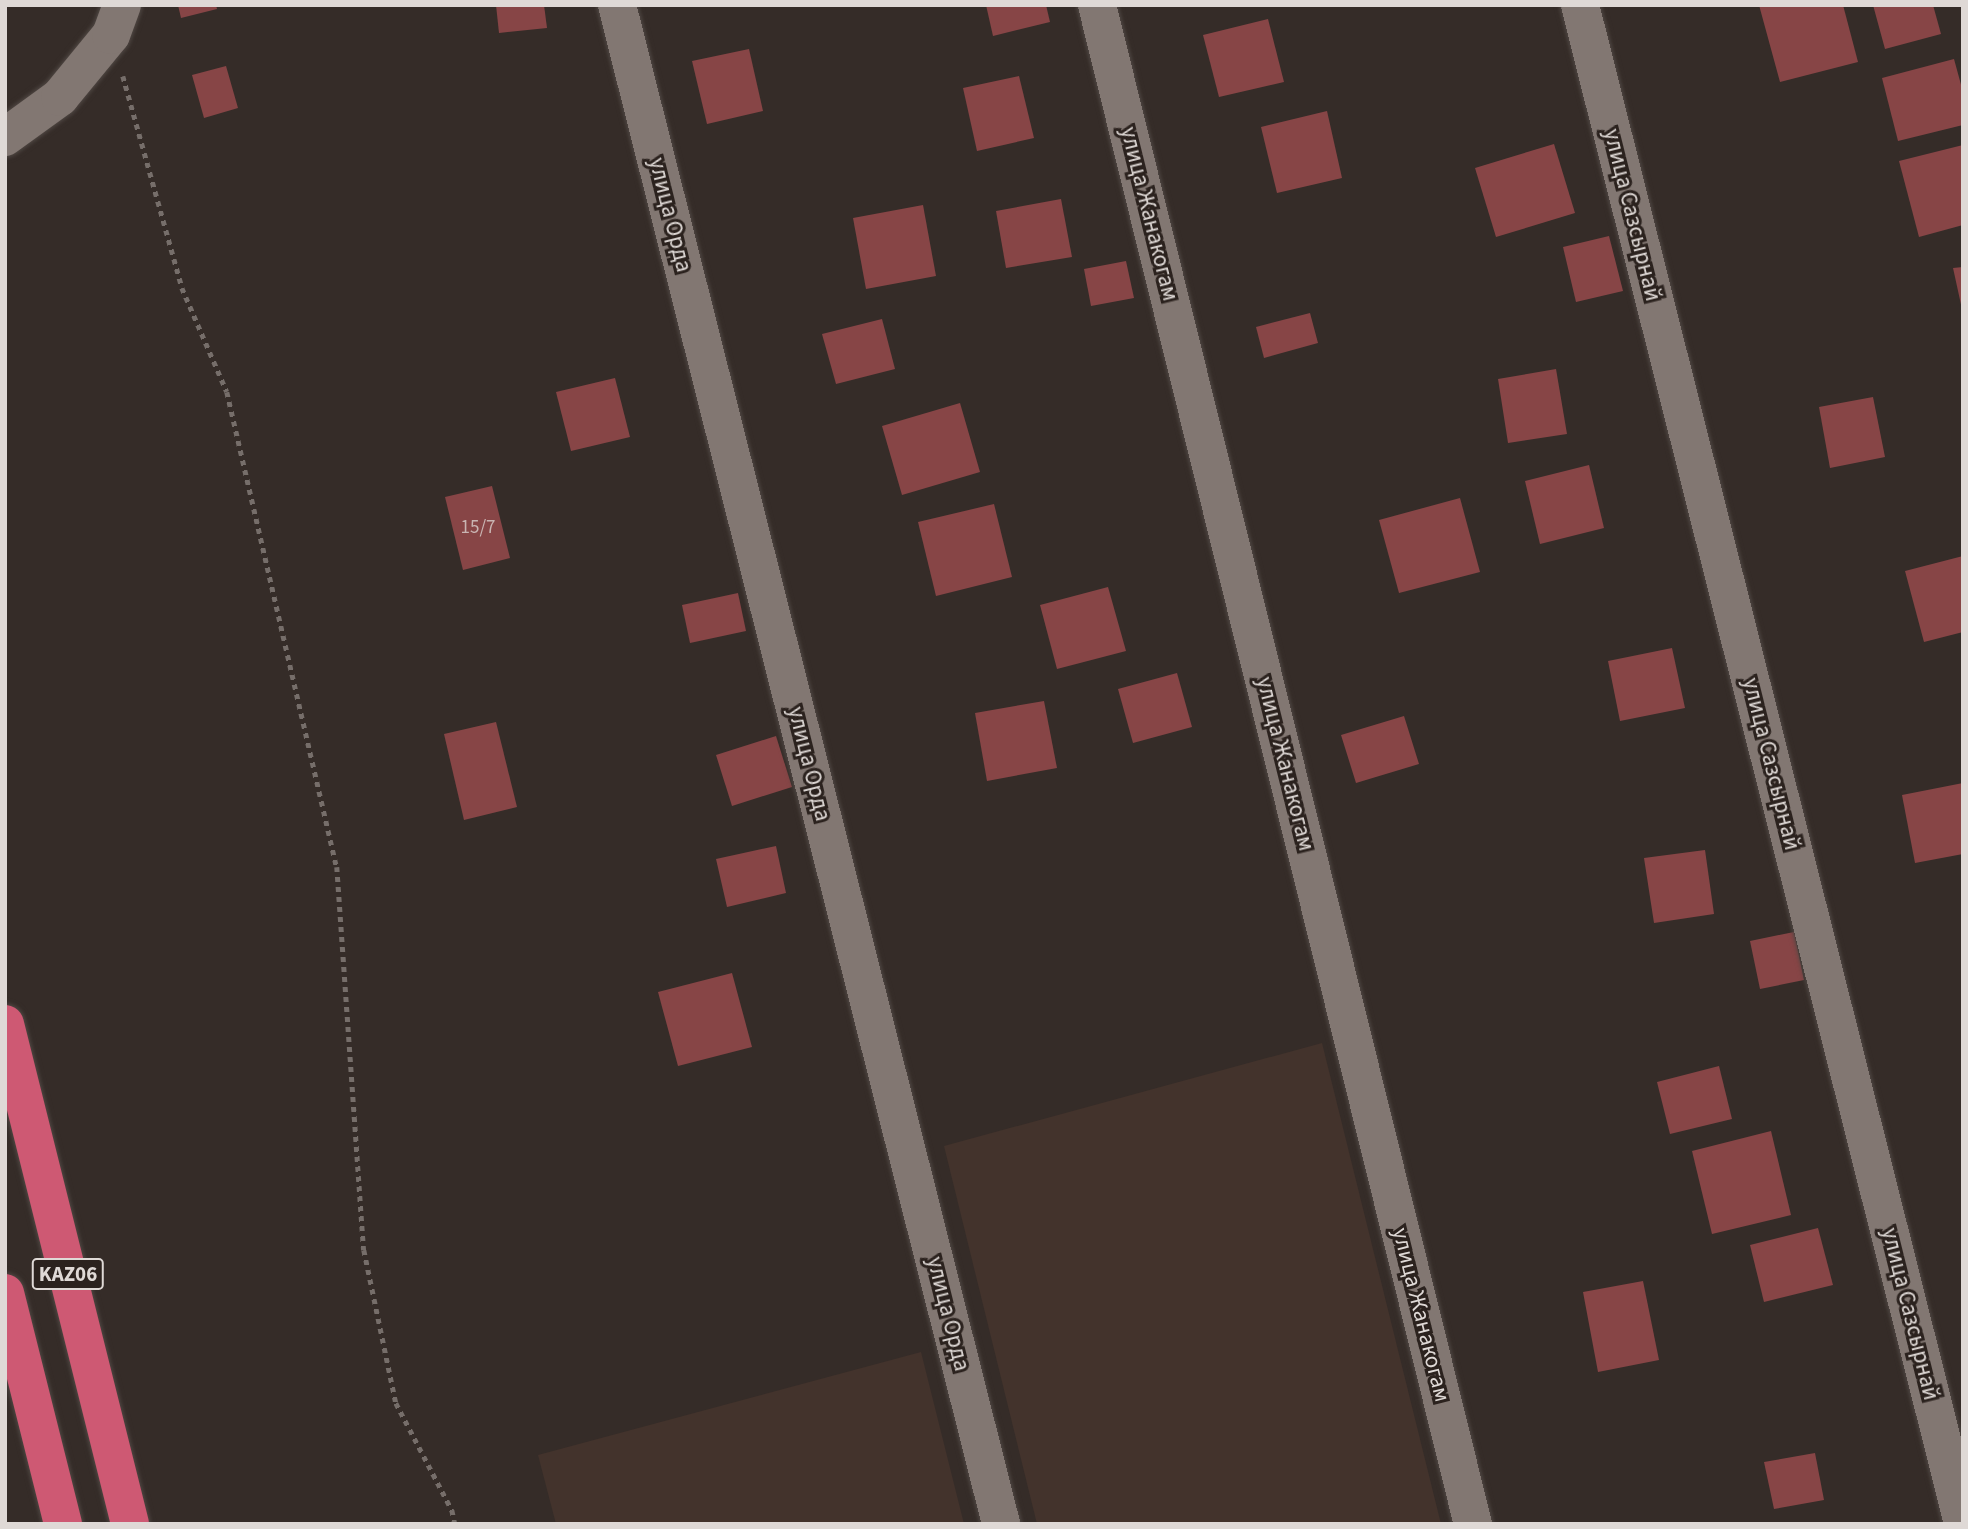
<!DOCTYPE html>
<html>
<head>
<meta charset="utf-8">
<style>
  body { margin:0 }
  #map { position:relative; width:1968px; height:1529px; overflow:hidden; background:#352c28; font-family:"Source Sans 3",sans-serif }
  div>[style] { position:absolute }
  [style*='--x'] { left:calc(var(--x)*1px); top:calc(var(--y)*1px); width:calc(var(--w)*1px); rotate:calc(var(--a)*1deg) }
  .built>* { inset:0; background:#43332c }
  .building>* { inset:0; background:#874546 }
  .path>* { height:4.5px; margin-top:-2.25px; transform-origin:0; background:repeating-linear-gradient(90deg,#766e6a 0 5px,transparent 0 10px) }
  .roads { filter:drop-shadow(0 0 2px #4f4743) drop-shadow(0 0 2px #4f4743) }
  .minor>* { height:38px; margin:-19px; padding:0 19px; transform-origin:19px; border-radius:19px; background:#827772 }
  .highway>* { height:38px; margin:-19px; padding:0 19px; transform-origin:19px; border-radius:19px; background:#ce5973 }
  span { translate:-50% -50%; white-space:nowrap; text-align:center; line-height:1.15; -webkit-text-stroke:6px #2b221e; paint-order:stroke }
  .number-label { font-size:19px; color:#c9b4b2 }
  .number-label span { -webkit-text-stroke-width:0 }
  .shield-label span { padding:2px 5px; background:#2b221e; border:2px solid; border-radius:5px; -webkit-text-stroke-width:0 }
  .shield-label { font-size:21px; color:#dfd9d6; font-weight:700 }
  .street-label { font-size:23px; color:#dfd9d6 }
  .frame { position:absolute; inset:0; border:7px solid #dfd9d6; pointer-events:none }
</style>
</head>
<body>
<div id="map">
  <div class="built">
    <i style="clip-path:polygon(1322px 1043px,1441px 1524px,1037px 1524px,944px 1146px)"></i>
    <i style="clip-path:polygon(921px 1352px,964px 1524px,556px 1524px,538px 1455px)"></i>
  </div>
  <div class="building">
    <i style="clip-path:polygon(178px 5px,216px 5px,217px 9px,181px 18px)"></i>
    <i style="clip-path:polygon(496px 5px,544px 5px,547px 28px,499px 33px)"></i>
    <i style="clip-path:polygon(986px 5px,1046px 5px,1050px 22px,993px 36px)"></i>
    <i style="clip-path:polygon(1759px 5px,1843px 5px,1858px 62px,1780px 82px)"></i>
    <i style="clip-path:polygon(1873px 5px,1933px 5px,1941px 34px,1885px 49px)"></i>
    <i style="clip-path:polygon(1268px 19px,1284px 82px,1219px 97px,1203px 35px)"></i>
    <i style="clip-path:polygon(749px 49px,763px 111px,707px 124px,692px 61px)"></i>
    <i style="clip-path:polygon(1954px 59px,1963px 92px,1963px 125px,1898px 141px,1882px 78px)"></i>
    <i style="clip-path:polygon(226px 66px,238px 108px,204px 118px,192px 75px)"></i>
    <i style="clip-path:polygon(1019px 76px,1034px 138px,977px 151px,963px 88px)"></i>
    <i style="clip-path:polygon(1327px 111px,1342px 178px,1277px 193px,1261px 127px)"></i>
    <i style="clip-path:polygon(1554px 144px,1575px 213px,1496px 237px,1475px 168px)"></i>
    <i style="clip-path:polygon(1963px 145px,1963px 225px,1919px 237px,1899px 161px)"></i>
    <i style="clip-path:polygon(1061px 199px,1072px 257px,1006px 268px,996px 211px)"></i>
    <i style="clip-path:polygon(923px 205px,936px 276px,866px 289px,853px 218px)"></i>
    <i style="clip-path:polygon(1609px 236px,1623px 291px,1576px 302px,1563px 247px)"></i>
    <i style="clip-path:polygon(1126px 261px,1134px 298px,1091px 306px,1084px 269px)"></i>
    <i style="clip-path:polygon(1963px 267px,1963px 309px,1962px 309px,1953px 268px)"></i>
    <i style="clip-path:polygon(1310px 313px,1318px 343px,1264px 358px,1256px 327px)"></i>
    <i style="clip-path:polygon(882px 319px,895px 369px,836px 384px,822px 334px)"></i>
    <i style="clip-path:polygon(1556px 369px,1567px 434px,1508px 443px,1498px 379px)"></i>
    <i style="clip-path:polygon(615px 378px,630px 437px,571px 451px,556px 392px)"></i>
    <i style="clip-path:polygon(1873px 397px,1885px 457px,1830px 468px,1819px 407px)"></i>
    <i style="clip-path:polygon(960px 403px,980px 472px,902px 495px,882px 426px)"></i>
    <i style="clip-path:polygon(1589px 465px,1604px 528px,1540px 544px,1525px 481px)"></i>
    <i style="clip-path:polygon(492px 486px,510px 558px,463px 570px,445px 497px)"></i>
    <i style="clip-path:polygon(1460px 498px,1480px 572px,1399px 593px,1379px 520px)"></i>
    <i style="clip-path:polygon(994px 504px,1012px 577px,936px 596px,918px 522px)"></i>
    <i style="clip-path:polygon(1963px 556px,1963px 632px,1924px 642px,1905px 571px)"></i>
    <i style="clip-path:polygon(1108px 587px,1126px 651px,1057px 669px,1040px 605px)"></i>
    <i style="clip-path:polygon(738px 593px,746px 631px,690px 643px,682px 605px)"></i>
    <i style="clip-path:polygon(1672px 648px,1685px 708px,1620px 721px,1608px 661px)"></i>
    <i style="clip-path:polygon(1177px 673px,1192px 727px,1133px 743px,1118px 689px)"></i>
    <i style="clip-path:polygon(1044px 701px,1057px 768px,987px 781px,975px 713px)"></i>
    <i style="clip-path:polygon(1404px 716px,1419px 764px,1356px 783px,1341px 735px)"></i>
    <i style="clip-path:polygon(496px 722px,517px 807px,464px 820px,444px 734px)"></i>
    <i style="clip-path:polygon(776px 736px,792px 787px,732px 806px,716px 755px)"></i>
    <i style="clip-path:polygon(1963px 783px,1963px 854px,1915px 863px,1902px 795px)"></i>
    <i style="clip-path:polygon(776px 846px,786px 893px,727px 907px,716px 859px)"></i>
    <i style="clip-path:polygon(1705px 850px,1714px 914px,1654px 923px,1644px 858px)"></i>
    <i style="clip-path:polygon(1794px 932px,1804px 980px,1760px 989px,1750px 941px)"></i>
    <i style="clip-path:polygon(732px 973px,752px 1047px,678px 1066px,658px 992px)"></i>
    <i style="clip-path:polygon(1719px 1066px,1732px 1119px,1670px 1134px,1657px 1082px)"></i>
    <i style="clip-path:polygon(1771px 1131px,1791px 1215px,1712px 1234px,1692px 1151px)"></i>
    <i style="clip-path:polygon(1818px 1228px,1833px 1285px,1764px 1302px,1750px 1245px)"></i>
    <i style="clip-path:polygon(1643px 1281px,1659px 1360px,1598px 1372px,1583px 1292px)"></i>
    <i style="clip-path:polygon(1815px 1453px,1824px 1500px,1774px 1509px,1764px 1462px)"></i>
  </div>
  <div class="path">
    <i style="--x:123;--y:76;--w:220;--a:74.4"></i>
    <i style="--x:182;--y:288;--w:113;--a:66.6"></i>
    <i style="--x:227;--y:392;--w:488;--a:77"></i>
    <i style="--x:337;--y:867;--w:384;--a:86"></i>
    <i style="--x:364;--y:1250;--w:156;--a:78.2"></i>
    <i style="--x:396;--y:1403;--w:121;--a:62.4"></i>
    <i style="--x:452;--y:1510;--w:14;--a:78"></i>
  </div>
  <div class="roads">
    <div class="minor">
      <i style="--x:617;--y:5;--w:1567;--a:75.81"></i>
      <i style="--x:1097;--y:5;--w:1565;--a:76.1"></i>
      <i style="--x:1580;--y:5;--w:1566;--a:75.84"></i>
      <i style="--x:5;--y:137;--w:68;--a:-36"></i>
      <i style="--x:60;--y:97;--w:80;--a:-50.6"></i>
      <i style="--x:111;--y:35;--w:32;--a:-70"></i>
    </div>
    <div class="highway">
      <i style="--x:5;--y:1024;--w:515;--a:75.96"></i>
      <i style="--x:5;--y:1293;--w:238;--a:75.9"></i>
    </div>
  </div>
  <div class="number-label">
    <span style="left:478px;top:528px">15/7</span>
  </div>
  <div class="shield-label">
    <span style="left:68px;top:1274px">KАZ06</span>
  </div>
  <div class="street-label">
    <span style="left:1149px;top:214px;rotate:76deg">улица Жанакогам</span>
    <span style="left:670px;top:215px;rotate:76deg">улица Орда</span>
    <span style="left:1632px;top:215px;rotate:76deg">улица Сазсырнай</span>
    <span style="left:809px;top:764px;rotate:76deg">улица Орда</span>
    <span style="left:1285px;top:764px;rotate:76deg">улица Жанакогам</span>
    <span style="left:1771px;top:764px;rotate:76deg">улица Сазсырнай</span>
    <span style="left:948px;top:1314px;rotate:76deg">улица Орда</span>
    <span style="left:1910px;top:1314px;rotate:76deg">улица Сазсырнай</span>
    <span style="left:1421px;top:1315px;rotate:76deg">улица Жанакогам</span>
  </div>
  <div class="frame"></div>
</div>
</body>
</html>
